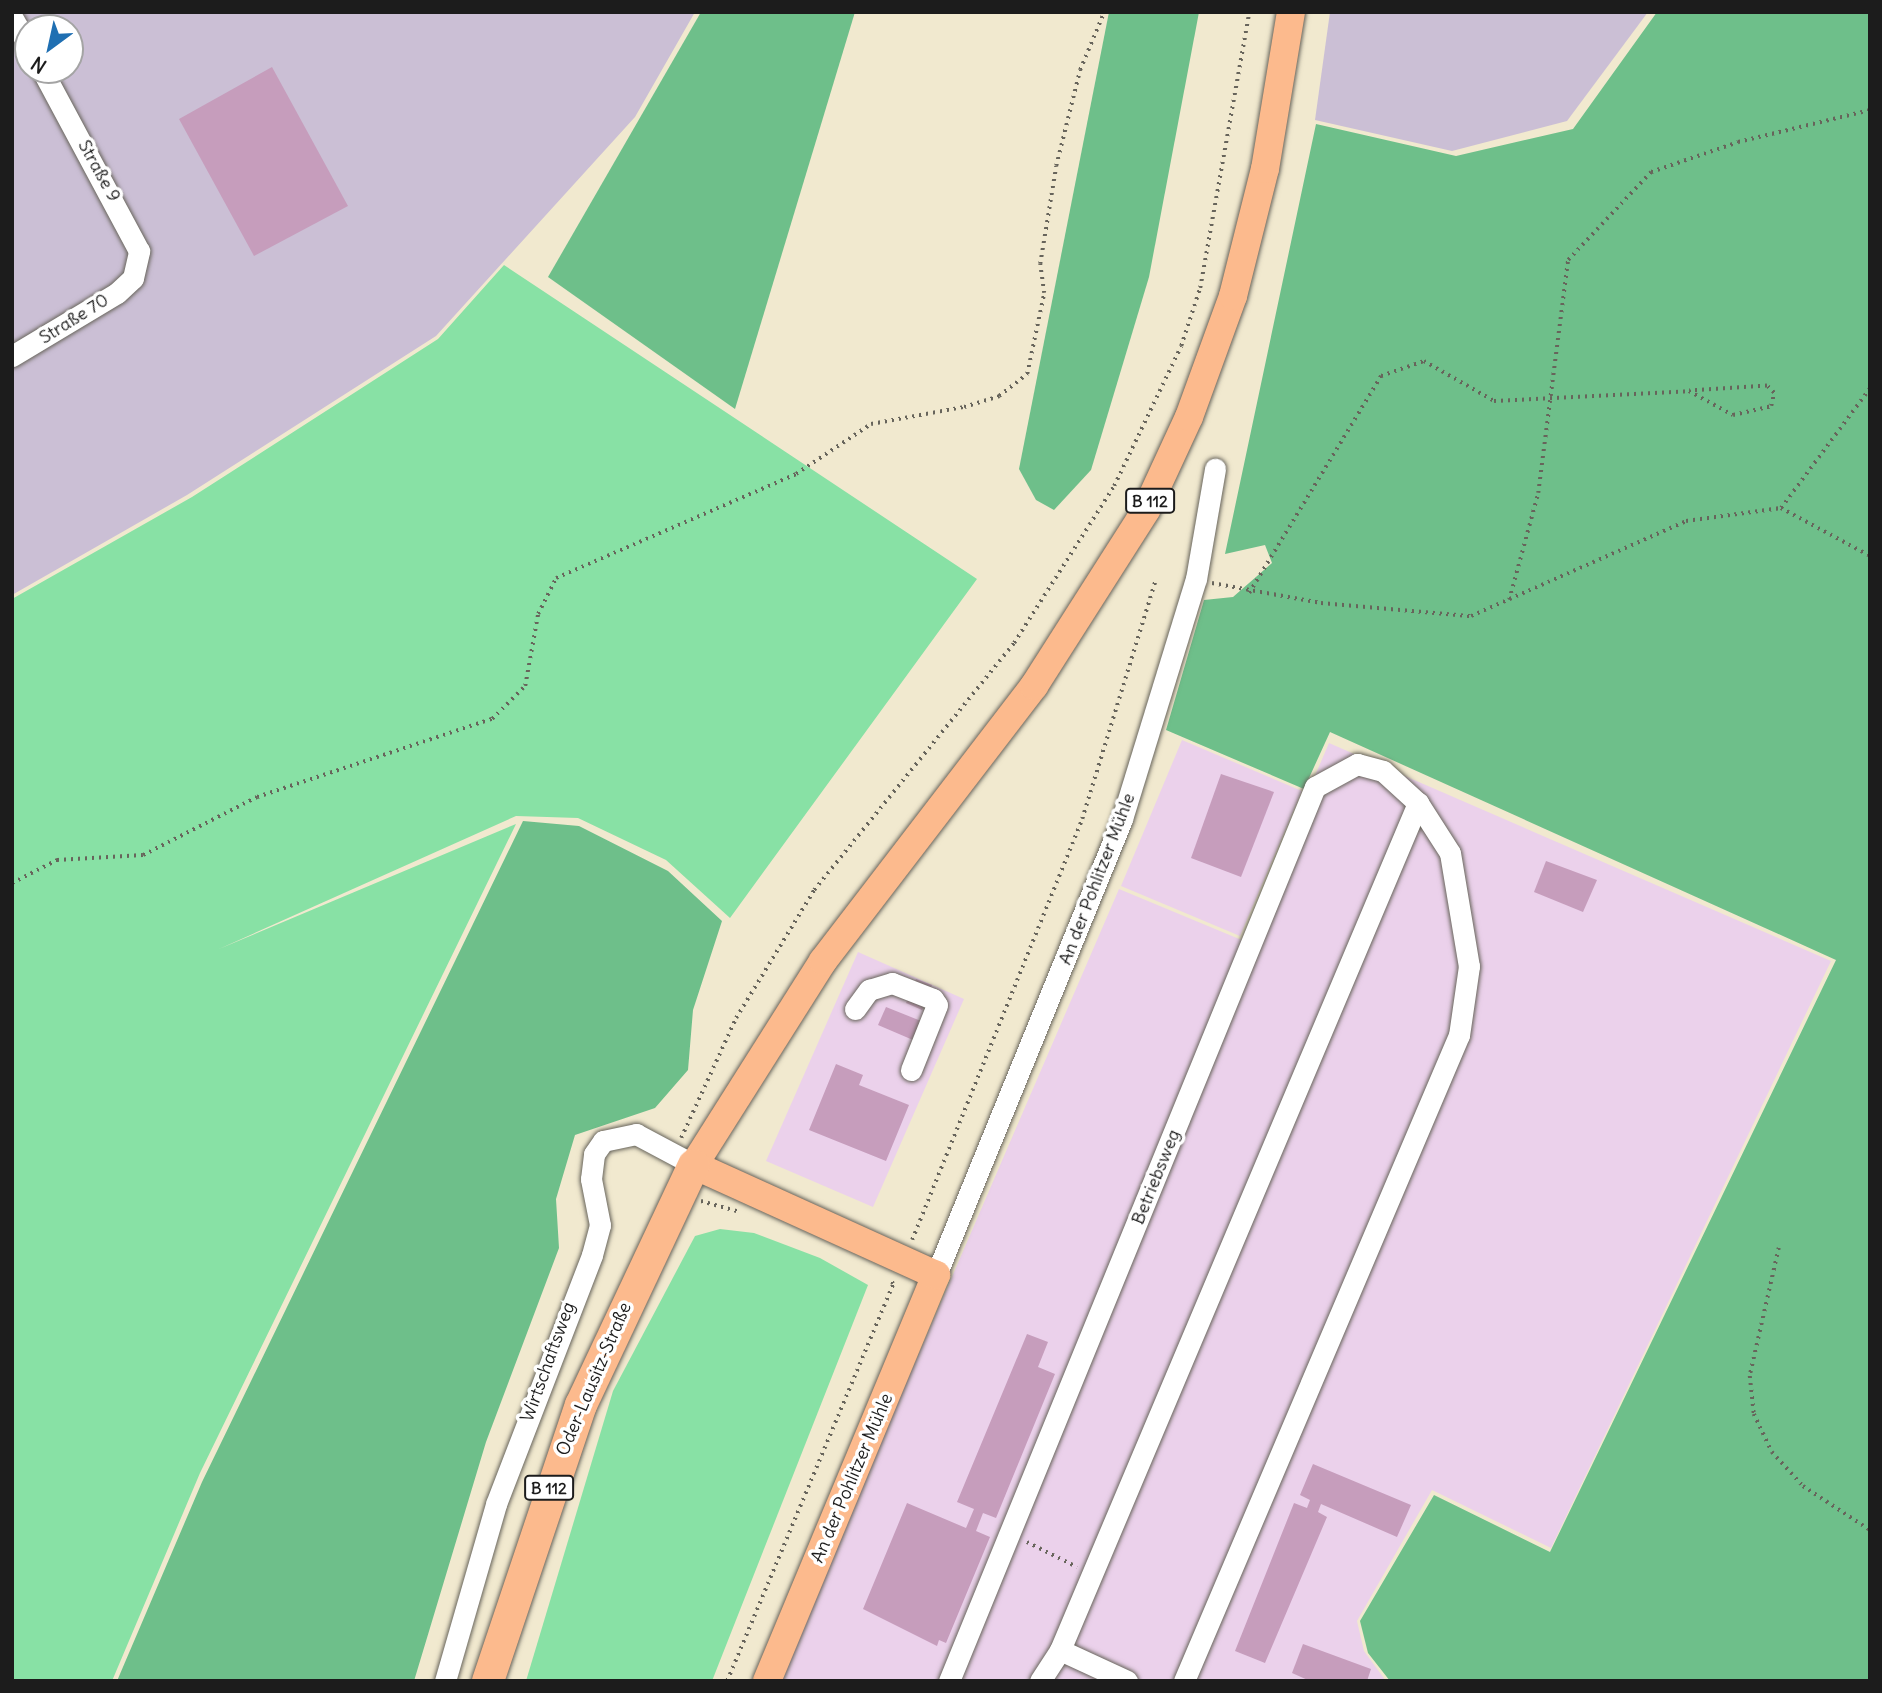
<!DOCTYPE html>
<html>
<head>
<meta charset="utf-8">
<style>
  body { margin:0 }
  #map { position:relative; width:1882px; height:1693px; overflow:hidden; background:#f1e9cf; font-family:Delius,sans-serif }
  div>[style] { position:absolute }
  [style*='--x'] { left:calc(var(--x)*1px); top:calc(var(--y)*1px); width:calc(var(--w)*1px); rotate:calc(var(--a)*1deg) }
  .built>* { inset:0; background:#ebd1eb }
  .industrial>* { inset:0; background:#cbbfd5 }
  .green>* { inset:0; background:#88e1a5 }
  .forest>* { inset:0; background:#6ebf8a }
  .building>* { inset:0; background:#c69dbc }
  .path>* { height:3.5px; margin-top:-1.75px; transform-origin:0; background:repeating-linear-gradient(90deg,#67645b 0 2px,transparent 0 7px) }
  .roads { filter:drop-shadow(0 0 2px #67645b) drop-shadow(0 0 2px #67645b) }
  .minor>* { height:21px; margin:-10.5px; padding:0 10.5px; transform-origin:10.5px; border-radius:10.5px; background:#fff }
  .major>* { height:28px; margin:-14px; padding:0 14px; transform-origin:14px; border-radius:14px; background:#fcba8d }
  .highway>* { height:32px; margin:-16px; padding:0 16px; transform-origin:16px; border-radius:16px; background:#fcba8d }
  span { translate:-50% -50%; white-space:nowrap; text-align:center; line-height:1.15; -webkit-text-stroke:7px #fff; paint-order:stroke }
  .shield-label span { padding:2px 5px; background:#fff; border:2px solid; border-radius:5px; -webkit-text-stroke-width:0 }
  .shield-label { font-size:16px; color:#1c1c1c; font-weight:700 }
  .street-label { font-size:18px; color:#1c1c1c }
  .frame { position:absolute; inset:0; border:14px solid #1c1c1c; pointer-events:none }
  .north { position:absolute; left:14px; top:14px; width:70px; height:70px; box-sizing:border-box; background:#fff; border:2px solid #a4a4a4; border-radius:50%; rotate:213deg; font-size:19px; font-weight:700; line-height:28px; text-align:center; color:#1c1c1c }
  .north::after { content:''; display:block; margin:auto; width:24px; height:32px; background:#1f6fb2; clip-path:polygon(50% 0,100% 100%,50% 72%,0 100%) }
</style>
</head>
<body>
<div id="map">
  <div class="built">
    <i style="clip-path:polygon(1182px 740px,1302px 791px,1240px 936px,1121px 886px)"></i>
    <i style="clip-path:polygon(1329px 743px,1831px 961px,1551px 1548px,1432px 1490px,1357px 1621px,1364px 1651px,1386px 1681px,778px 1681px,1119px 889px,1244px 941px)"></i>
    <i style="clip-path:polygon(858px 952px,964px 999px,873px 1207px,766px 1161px)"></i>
  </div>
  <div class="industrial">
    <i style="clip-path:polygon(evenodd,12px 12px,695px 12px,635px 117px,436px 336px,187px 495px,12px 595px,12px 12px,28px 28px,70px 28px,70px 70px,28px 70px,28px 28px)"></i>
    <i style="clip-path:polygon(1330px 12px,1648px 12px,1567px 121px,1452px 151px,1315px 120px)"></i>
  </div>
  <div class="green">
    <i style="clip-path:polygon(504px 265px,977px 579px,730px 918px,666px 860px,578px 818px,516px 816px,219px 949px,516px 824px,200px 1473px,112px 1681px,12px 1681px,12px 599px,192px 497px,438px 339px)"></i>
    <i style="clip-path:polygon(720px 1229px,754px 1233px,820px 1258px,868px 1285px,712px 1681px,526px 1681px,613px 1391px,695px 1236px)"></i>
  </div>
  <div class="forest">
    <i style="clip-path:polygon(701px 12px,855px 12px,735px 409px,548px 277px)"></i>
    <i style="clip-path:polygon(1109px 12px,1199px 12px,1149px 277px,1091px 470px,1054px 510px,1036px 500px,1019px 469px)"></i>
    <i style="clip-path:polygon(1657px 12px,1870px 12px,1870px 1681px,1390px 1681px,1368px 1653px,1360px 1621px,1434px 1495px,1550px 1552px,1836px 960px,1330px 732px,1304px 789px,1166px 730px,1204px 600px,1233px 597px,1272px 563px,1265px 545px,1225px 554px,1316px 124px,1456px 156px,1573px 129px)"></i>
    <i style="clip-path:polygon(523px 821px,579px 826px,668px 871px,722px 921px,693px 1010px,688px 1070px,655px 1108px,575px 1135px,556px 1199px,559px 1248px,486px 1442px,414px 1681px,117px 1681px,202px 1482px)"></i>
  </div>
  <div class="building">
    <i style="clip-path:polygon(272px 67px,348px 206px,254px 256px,179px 119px)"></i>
    <i style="clip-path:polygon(1221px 774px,1274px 792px,1241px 877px,1191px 858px)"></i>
    <i style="clip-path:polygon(1546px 861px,1597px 880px,1583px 912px,1534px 892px)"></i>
    <i style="clip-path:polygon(916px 979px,932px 985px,922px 1010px,906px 1003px)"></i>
    <i style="clip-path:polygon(886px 1007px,921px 1021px,913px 1040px,878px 1025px)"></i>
    <i style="clip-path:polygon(836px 1064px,863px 1075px,859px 1085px,909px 1105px,886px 1161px,809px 1130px)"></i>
    <i style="clip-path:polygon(1027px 1334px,1048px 1342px,1038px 1367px,1055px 1374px,996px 1518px,983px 1513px,976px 1531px,990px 1537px,946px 1643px,939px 1640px,937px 1646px,863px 1609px,907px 1503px,966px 1528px,974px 1509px,957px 1502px)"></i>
    <i style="clip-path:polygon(1313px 1464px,1411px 1505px,1397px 1537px,1321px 1504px,1318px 1512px,1327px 1517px,1265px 1663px,1235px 1651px,1294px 1503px,1307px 1508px,1310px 1500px,1300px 1495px)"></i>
    <i style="clip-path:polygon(1303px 1644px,1371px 1669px,1367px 1681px,1310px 1681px,1292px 1673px)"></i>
  </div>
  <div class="path">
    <i style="--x:1781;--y:508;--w:101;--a:28.3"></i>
    <i style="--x:1212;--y:583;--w:111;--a:10.4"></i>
    <i style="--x:1321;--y:603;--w:151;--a:5"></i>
    <i style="--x:1471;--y:616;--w:235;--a:-23.8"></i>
    <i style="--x:1686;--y:521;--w:96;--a:-7.8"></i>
    <i style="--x:1781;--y:508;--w:149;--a:-53.4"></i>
    <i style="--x:1249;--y:593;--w:254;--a:-58.7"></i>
    <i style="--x:1381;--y:376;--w:46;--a:-19.2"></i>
    <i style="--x:1424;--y:361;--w:81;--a:29.7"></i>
    <i style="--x:1494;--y:401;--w:195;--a:-2.9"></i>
    <i style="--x:1689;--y:391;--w:50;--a:28.6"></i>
    <i style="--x:1733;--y:415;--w:39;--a:-13"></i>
    <i style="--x:1771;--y:406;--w:13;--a:-77"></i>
    <i style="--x:1774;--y:393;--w:10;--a:-135"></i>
    <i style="--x:1767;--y:386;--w:78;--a:176.3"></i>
    <i style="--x:1509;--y:600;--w:111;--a:-74.8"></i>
    <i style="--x:1538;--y:493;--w:235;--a:-82.7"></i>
    <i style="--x:1568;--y:260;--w:121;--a:-46.7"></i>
    <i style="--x:1651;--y:172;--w:92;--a:-19"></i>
    <i style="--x:1738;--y:142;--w:136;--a:-13.6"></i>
    <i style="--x:12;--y:883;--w:51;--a:-27.1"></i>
    <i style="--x:57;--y:860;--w:86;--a:-3.3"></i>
    <i style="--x:143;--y:855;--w:128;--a:-27"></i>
    <i style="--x:257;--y:797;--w:248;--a:-18.4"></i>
    <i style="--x:492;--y:719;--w:47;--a:-45"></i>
    <i style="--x:525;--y:686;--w:73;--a:-79.8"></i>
    <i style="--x:538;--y:614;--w:40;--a:-63.4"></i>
    <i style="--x:556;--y:578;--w:262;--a:-23.4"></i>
    <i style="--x:796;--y:474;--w:90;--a:-33.7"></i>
    <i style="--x:871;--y:424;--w:95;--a:-10.4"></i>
    <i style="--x:964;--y:407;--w:37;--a:-17"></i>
    <i style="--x:999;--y:396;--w:36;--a:-38"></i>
    <i style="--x:1027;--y:374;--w:83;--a:-78.1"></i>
    <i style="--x:1044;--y:293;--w:29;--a:-98"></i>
    <i style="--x:1040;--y:264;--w:99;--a:-80.7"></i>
    <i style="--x:1056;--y:166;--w:99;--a:-76"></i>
    <i style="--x:1080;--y:70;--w:63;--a:-67.5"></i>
    <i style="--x:681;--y:1138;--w:132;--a:-65.4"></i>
    <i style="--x:736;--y:1018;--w:150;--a:-58.6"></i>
    <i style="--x:814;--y:890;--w:318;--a:-51"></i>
    <i style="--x:1014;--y:643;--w:186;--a:-57.5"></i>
    <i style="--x:1114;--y:486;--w:155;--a:-64.4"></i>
    <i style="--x:1181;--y:346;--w:61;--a:-71.9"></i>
    <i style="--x:1200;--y:288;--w:280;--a:-79.9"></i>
    <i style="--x:701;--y:1201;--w:41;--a:15.8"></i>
    <i style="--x:912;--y:1240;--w:454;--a:-68"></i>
    <i style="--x:1082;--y:819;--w:249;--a:-72.9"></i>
    <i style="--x:1779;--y:1248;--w:131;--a:102.8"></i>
    <i style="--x:1750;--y:1376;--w:38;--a:84"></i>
    <i style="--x:1754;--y:1414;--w:42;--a:64.7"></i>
    <i style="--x:1772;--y:1452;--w:46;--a:47.6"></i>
    <i style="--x:1803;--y:1486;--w:80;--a:33.3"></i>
    <i style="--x:1027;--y:1542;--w:56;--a:26.6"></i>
    <i style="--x:727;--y:1681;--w:430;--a:-67.3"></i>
    <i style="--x:893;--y:1284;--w:6;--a:-129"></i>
  </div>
  <div class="roads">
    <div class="minor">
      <i style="--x:12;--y:17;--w:32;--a:60"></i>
      <i style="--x:12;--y:356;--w:122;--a:-31"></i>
      <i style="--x:117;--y:293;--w:22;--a:-43"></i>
      <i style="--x:133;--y:278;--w:28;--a:-77"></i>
      <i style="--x:139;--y:251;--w:205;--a:-118.2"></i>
      <i style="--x:855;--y:1009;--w:24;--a:-54"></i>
      <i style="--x:869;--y:990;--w:24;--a:-17"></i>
      <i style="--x:892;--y:983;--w:44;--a:21.3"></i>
      <i style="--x:933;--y:999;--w:7;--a:56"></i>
      <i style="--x:937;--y:1005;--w:70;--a:111.8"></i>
      <i style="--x:936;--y:1275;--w:492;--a:-67.8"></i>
      <i style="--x:1122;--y:819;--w:251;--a:-72.9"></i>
      <i style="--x:1196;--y:579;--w:112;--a:-80.2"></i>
      <i style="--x:1060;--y:1650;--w:74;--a:24.8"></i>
      <i style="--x:445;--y:1681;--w:184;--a:-73.9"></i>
      <i style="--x:496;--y:1504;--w:267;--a:-68.9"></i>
      <i style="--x:592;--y:1255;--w:31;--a:-75"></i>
      <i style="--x:600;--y:1225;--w:47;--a:-101.1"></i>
      <i style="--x:591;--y:1179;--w:25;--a:-83"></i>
      <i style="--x:594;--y:1154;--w:16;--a:-55"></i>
      <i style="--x:603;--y:1141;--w:34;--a:-12"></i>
      <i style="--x:636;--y:1134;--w:66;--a:28.1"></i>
      <i style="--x:949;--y:1681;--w:966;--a:-67.74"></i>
      <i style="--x:1315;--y:787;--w:48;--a:-28.7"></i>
      <i style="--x:1357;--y:764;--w:27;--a:15"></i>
      <i style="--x:1383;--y:771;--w:47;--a:42.4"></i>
      <i style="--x:1418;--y:803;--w:59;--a:57.4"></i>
      <i style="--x:1450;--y:853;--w:115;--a:80.5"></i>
      <i style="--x:1469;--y:966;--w:70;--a:98.2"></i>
      <i style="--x:1459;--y:1035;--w:702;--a:113.06"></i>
      <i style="--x:1040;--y:1681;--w:37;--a:-57"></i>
      <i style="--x:1060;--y:1650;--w:920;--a:-67.09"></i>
    </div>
    <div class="major">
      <i style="--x:767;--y:1681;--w:440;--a:-67.4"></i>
      <i style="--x:936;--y:1275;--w:266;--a:-155.6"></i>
      <i style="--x:694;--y:1165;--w:241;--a:-57.7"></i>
      <i style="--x:823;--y:961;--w:347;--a:-52.5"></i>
      <i style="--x:1034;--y:686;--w:209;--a:-57.5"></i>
      <i style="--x:1146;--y:510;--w:102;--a:-65.2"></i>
      <i style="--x:1189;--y:417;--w:129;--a:-70"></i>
      <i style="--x:1233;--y:296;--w:131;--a:-75.9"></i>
      <i style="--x:1265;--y:169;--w:159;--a:-80.6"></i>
    </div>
    <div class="highway">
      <i style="--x:488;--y:1681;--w:291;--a:-71.4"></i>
      <i style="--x:581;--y:1405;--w:265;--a:-64.8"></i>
    </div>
  </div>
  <div class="shield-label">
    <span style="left:1150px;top:501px">B 112</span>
    <span style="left:549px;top:1488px">B 112</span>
  </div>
  <div class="street-label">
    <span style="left:99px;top:171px;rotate:61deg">Straße 9</span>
    <span style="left:74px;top:319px;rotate:-32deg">Straße 70</span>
    <span style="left:1097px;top:879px;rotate:-69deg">An der Pohlitzer Mühle</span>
    <span style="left:1156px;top:1177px;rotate:-68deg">Betriebsweg</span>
    <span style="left:548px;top:1362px;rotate:-70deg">Wirtschaftsweg</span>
    <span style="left:594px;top:1379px;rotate:-67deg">Oder-Lausitz-Straße</span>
    <span style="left:852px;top:1478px;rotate:-67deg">An der Pohlitzer Mühle</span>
  </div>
  <div class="frame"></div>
  <div class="north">N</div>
</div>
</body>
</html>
